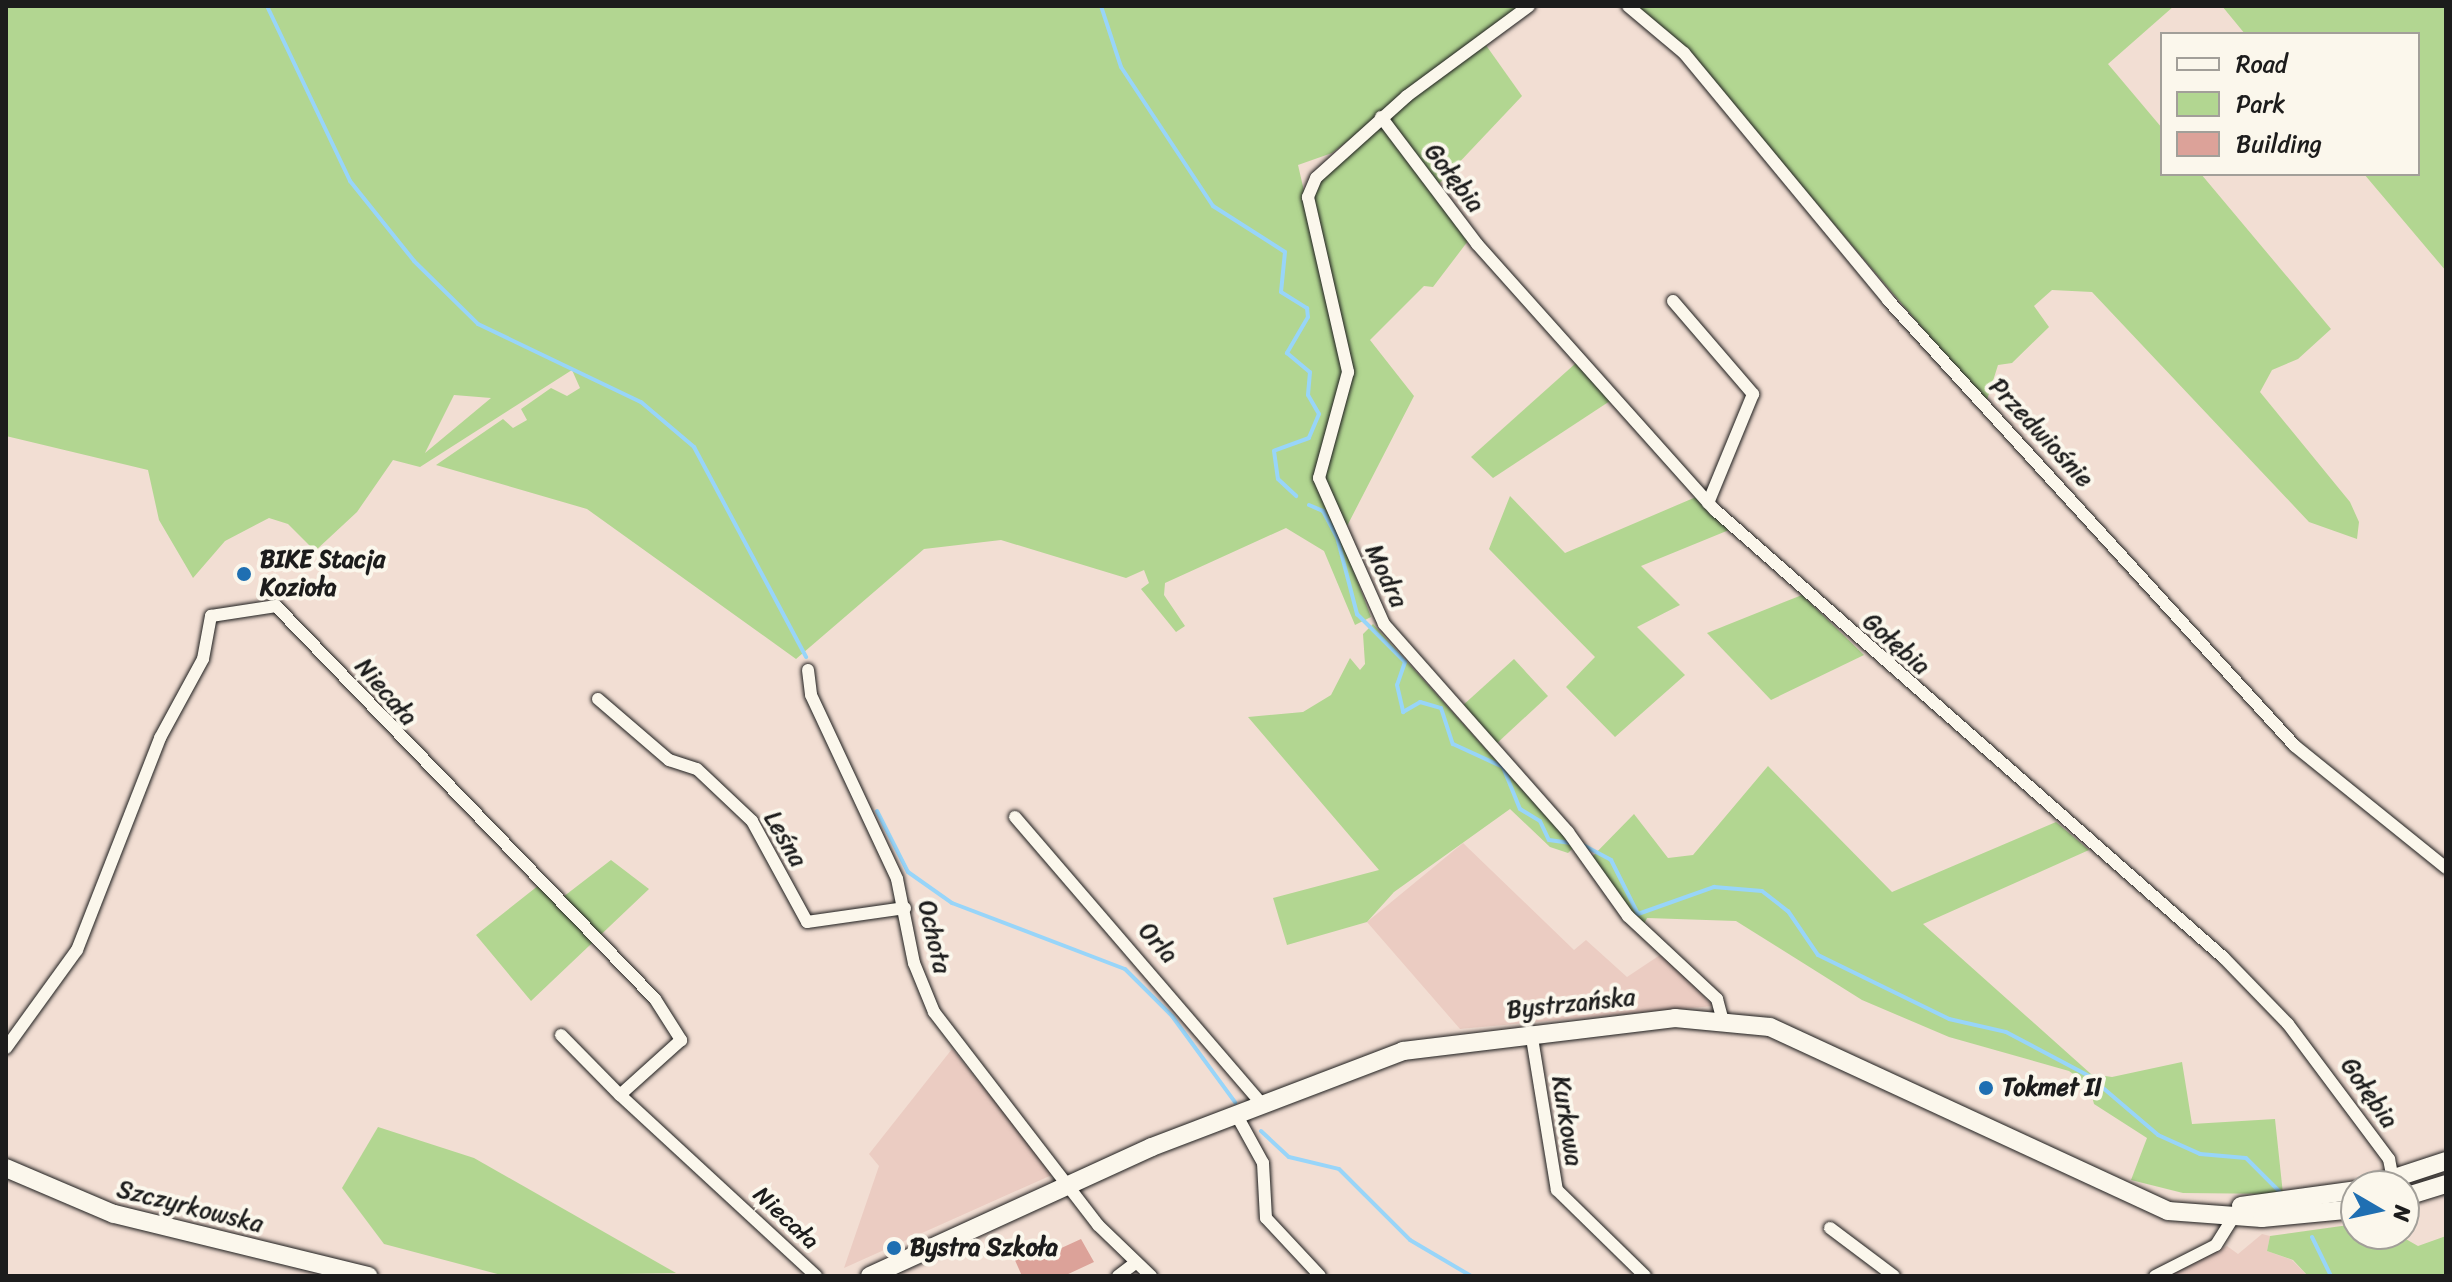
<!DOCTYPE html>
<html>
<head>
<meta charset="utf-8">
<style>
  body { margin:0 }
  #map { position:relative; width:2452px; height:1282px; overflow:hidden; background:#f2ded3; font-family:Sriracha,sans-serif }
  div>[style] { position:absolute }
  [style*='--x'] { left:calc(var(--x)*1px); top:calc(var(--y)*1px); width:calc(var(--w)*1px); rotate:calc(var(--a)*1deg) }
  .built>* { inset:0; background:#ebccc2 }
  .green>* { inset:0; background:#b2d691 }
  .stream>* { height:4px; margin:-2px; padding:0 2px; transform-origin:2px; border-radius:2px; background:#98d5f9 }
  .building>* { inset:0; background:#dca299 }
  .roads { filter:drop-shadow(0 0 2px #1c1c1c) drop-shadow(0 0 2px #1c1c1c) }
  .minor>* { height:12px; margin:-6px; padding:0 6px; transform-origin:6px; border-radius:6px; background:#fbf7ec }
  .secondary>* { height:18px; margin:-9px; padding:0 9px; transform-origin:9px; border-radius:9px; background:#fbf7ec }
  .dots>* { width:22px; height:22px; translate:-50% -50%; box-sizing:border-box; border:4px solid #fbf7ec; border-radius:50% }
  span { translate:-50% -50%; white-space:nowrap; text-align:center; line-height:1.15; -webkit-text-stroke:8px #fbf7ec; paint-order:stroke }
  .street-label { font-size:24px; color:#1c1c1c }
  .poi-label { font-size:24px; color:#1c1c1c; font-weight:700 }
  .left { translate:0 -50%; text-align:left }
  .frame { position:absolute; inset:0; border:8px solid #1c1c1c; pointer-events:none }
  .legend { position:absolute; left:2160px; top:32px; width:260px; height:144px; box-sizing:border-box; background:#fbf7ec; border:2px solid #a29f99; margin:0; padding:10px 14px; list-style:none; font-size:24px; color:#1c1c1c }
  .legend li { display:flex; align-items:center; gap:16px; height:40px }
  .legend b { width:40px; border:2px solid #a29f99 }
  .north { position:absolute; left:2340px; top:1170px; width:80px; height:80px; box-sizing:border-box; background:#fbf7ec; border:2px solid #a29f99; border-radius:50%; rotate:99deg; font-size:22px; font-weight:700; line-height:32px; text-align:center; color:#1c1c1c }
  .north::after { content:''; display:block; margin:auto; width:28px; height:36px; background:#1f6fb2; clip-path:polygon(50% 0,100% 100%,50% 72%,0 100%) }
</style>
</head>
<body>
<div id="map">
  <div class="built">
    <i style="clip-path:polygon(1463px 843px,1574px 950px,1586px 940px,1627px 977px,1663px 953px,1713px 1006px,1460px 1029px,1367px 922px)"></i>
    <i style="clip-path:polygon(952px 1049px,1054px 1174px,844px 1268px,879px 1166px,869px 1154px)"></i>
    <i style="clip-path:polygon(2262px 1234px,2270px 1236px,2267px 1251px,2292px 1260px,2308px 1276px,2165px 1276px,2227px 1246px,2238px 1254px)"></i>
  </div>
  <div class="green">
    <i style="clip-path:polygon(evenodd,6px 6px,1525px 6px,1332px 153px,1298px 165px,1346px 372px,1315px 469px,1371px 617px,1355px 625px,1324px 551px,1286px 528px,1165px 583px,1164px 595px,1185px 626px,1176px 632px,1141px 589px,1149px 583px,1144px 570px,1126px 578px,1001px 540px,924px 549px,796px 659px,587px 509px,436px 465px,503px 419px,513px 428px,527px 420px,521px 409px,551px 388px,567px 396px,580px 388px,572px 370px,420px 467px,393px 460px,357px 512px,315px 551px,288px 524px,269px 518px,225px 541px,193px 578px,159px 520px,148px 470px,6px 436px,6px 6px,454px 395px,491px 398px,425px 453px,454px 395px)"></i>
    <i style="clip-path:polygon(1631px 6px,2174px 6px,2108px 64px,2162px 128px,2162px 174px,2201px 174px,2331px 329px,2298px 359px,2272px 370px,2260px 392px,2350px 502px,2359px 522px,2357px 539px,2309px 522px,2092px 292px,2052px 290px,2034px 306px,2049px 327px,2012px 363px,1998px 365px,1986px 403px,1773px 152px)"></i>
    <i style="clip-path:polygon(2222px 6px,2446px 6px,2446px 271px,2364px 174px,2418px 174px,2418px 34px,2245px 34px)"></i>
    <i style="clip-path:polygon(1483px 41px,1522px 96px,1436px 187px,1386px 120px)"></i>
    <i style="clip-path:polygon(1379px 123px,1468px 241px,1433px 287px,1424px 286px,1370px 340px,1414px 396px,1345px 530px,1323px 483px,1351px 371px,1312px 199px,1319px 181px)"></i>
    <i style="clip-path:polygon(1576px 363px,1610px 401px,1493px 478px,1471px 457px)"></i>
    <i style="clip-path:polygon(1510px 496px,1565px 553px,1696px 497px,1729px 530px,1641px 566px,1680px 605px,1637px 627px,1685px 675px,1615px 737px,1566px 687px,1595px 657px,1489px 549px)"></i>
    <i style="clip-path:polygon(1802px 595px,1864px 655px,1771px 700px,1707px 633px)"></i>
    <i style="clip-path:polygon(1373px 624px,1574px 847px,1568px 853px,1550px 847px,1510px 809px,1394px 892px,1367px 922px,1287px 945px,1273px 898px,1379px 870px,1248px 717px,1303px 712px,1331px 695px,1350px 658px,1360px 670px,1365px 664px,1363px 634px)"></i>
    <i style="clip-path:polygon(1514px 659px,1548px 696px,1495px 745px,1461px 707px)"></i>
    <i style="clip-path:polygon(1768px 766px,1892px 892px,2056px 822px,2089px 850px,1923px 924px,2091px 1074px,2112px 1077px,2182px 1062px,2192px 1124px,2275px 1119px,2283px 1194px,2183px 1193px,2131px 1180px,2147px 1138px,2094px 1104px,2089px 1085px,2069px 1071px,1949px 1037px,1862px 1000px,1736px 921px,1647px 918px,1643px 926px,1588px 861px,1634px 814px,1668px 858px,1693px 855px)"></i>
    <i style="clip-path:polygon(611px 860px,649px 889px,531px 1001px,476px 935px,539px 885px,563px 897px)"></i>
    <i style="clip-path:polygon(378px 1127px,474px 1158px,676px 1273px,505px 1276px,384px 1244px,342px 1188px)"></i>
    <i style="clip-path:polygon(2356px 1224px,2356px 1234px,2397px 1234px,2418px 1246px,2446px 1236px,2446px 1276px,2308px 1276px,2293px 1260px,2267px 1251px,2270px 1236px)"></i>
  </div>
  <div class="stream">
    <i style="--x:267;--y:6;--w:194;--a:64.6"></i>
    <i style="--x:350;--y:181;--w:102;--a:51.3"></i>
    <i style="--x:414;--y:261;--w:90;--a:44.5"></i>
    <i style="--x:478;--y:324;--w:181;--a:25.6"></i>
    <i style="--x:641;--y:402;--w:70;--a:40.3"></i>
    <i style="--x:694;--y:447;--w:238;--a:61.9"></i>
    <i style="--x:1101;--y:6;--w:64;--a:71.8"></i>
    <i style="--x:1121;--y:67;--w:167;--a:56.5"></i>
    <i style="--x:1213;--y:206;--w:85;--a:32.6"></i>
    <i style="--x:1285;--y:252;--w:40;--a:95.7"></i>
    <i style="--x:1281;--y:292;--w:31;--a:32"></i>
    <i style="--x:1307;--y:308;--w:9;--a:84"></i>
    <i style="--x:1308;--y:317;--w:42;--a:120.3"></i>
    <i style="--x:1287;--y:353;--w:30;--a:40"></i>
    <i style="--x:1310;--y:372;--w:23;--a:95"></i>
    <i style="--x:1308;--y:395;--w:22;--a:60"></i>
    <i style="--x:1319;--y:414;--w:26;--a:113"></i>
    <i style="--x:1309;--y:438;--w:37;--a:160"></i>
    <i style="--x:1274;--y:451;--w:28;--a:82"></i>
    <i style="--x:1278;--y:479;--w:25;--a:43"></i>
    <i style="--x:1309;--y:505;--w:15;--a:23"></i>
    <i style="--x:1323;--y:511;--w:30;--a:62"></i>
    <i style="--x:1337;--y:537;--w:80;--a:75.4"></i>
    <i style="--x:1357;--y:614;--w:68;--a:45"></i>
    <i style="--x:1405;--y:662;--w:24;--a:109"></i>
    <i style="--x:1397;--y:685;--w:28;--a:77"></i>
    <i style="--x:1403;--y:712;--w:20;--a:-30"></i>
    <i style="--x:1420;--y:702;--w:22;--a:16"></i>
    <i style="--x:1441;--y:708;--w:38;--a:72"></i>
    <i style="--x:1453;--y:744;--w:55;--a:24.7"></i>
    <i style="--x:1503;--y:767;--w:45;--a:68"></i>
    <i style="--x:1520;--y:809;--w:23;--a:31"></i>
    <i style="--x:1540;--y:821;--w:21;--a:65"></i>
    <i style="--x:1549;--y:840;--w:22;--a:8"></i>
    <i style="--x:877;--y:811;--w:68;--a:63.1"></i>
    <i style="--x:908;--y:872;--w:54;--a:35.2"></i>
    <i style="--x:952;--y:903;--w:185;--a:20.9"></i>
    <i style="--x:1125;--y:969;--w:66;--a:45"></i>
    <i style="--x:1172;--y:1016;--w:107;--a:53.8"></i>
    <i style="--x:1583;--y:845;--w:32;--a:28"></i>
    <i style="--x:1611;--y:860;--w:60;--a:63.4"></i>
    <i style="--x:1638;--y:914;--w:81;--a:-19.6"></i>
    <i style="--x:1714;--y:887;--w:48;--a:4.8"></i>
    <i style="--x:1762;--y:891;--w:33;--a:38"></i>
    <i style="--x:1788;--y:911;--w:53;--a:55.7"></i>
    <i style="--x:1818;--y:955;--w:146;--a:26"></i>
    <i style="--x:1949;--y:1019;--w:58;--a:12.8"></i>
    <i style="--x:2006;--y:1032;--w:94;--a:27.9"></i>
    <i style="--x:2089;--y:1076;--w:91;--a:40.5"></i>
    <i style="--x:2158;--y:1135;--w:46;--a:24.3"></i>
    <i style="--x:2200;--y:1154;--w:46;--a:5"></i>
    <i style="--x:2246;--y:1158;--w:47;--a:45"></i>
    <i style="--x:1261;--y:1131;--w:38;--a:43"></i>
    <i style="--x:1289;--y:1157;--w:51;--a:13.5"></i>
    <i style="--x:1339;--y:1169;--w:100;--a:45"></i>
    <i style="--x:1410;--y:1240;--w:71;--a:30.5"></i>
    <i style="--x:2312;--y:1237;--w:43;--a:64"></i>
  </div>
  <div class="building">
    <i style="clip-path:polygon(1081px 1239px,1094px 1262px,1064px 1276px,1022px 1276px,1014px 1258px,1029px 1252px,1033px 1261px)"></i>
  </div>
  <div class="roads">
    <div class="minor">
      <i style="--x:1529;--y:6;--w:152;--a:143.6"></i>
      <i style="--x:1407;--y:96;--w:122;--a:138"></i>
      <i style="--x:1316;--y:178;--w:21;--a:113"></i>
      <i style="--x:1308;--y:197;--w:180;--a:77.1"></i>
      <i style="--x:1348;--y:372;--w:110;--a:105.3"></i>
      <i style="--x:1319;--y:478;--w:160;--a:66"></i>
      <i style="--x:1384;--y:624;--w:278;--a:48.5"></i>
      <i style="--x:1568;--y:832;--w:103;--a:54.5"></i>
      <i style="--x:1628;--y:916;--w:122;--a:43"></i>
      <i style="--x:1717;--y:999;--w:20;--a:75"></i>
      <i style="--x:1628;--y:6;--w:73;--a:40"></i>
      <i style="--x:1684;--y:53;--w:320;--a:50.4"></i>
      <i style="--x:1888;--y:300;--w:604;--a:47.62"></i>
      <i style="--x:2295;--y:746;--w:194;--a:38.9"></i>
      <i style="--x:1381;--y:117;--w:159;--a:52.9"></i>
      <i style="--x:1477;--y:244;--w:357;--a:48.2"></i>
      <i style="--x:1715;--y:510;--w:678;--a:41.35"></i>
      <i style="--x:2224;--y:958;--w:92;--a:45.9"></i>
      <i style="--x:2288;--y:1024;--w:169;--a:53.2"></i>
      <i style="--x:2389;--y:1159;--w:25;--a:79"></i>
      <i style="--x:1673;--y:301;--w:123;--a:49.3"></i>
      <i style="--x:1753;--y:394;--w:118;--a:112.4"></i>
      <i style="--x:808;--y:670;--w:25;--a:83"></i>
      <i style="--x:811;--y:695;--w:203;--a:64.9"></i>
      <i style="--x:897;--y:879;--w:86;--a:78.6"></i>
      <i style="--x:914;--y:963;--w:53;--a:67.8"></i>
      <i style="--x:934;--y:1012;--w:269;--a:52.4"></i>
      <i style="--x:1098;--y:1225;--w:74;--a:43.9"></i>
      <i style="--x:598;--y:699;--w:94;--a:40.7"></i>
      <i style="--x:669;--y:760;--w:29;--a:18"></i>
      <i style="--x:697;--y:769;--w:76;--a:43.4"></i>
      <i style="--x:752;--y:821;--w:115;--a:61.4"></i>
      <i style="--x:807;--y:922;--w:99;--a:-8.1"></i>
      <i style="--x:1015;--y:817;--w:379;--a:49.3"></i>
      <i style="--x:1531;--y:1032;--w:160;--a:80.7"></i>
      <i style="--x:1557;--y:1190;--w:123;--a:44.3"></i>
      <i style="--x:561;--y:1035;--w:84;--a:45.5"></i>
      <i style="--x:6;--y:1048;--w:121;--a:-54.1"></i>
      <i style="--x:77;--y:950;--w:228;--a:-68.6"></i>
      <i style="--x:160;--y:738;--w:90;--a:-61.4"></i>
      <i style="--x:203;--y:659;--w:44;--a:-79.5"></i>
      <i style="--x:211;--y:616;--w:66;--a:-8.7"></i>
      <i style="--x:276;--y:606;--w:546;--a:46.04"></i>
      <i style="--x:655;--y:999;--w:49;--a:57.6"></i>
      <i style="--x:681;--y:1040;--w:82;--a:138"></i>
      <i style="--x:620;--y:1095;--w:267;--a:42.7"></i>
      <i style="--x:1236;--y:1114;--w:56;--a:61.1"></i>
      <i style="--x:1263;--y:1163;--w:55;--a:86.9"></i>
      <i style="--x:1266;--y:1218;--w:79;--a:47"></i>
      <i style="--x:1830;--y:1228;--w:80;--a:36.9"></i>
      <i style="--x:1118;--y:1276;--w:21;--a:-37"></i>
      <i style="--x:2155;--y:1276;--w:68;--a:-26.9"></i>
      <i style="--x:2216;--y:1245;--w:40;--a:-58"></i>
    </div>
    <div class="secondary">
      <i style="--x:6;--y:1168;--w:117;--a:23.1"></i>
      <i style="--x:114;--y:1214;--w:262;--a:13.7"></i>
      <i style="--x:2370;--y:1186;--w:80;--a:-18.2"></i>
      <i style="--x:2404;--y:1197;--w:44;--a:-17.2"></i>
      <i style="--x:2241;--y:1206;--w:116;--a:-7.9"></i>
      <i style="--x:870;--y:1276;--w:310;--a:-24.6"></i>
      <i style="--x:1152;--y:1147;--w:269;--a:-20.9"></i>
      <i style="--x:1403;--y:1051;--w:274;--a:-6.9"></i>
      <i style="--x:1675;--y:1018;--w:95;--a:5.4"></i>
      <i style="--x:1770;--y:1027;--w:438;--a:24.8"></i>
      <i style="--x:2168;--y:1211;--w:94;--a:4.3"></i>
      <i style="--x:2262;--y:1218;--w:94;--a:-5.5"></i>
    </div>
  </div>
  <div class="dots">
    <i style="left:244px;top:574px;background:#1f6fb2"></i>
    <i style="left:1986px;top:1088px;background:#1f6fb2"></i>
    <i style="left:894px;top:1248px;background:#1f6fb2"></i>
  </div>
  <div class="street-label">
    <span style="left:1454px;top:178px;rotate:52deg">Gołębia</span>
    <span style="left:2041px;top:433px;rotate:47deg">Przedwiośnie</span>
    <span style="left:1386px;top:576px;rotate:65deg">Modra</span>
    <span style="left:1896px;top:644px;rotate:41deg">Gołębia</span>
    <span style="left:386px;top:692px;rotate:49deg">Niecała</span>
    <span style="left:785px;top:839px;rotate:60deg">Leśna</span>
    <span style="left:934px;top:937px;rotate:77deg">Ochota</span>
    <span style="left:1158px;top:943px;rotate:48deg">Orla</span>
    <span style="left:1571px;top:1004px;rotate:-6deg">Bystrzańska</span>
    <span style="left:2369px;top:1093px;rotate:55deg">Gołębia</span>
    <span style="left:1567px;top:1121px;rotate:81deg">Kurkowa</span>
    <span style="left:190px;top:1207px;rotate:14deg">Szczyrkowska</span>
    <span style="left:786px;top:1218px;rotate:43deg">Niecała</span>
  </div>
  <div class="poi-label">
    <span class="left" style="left:260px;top:574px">BIKE Stacja<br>Kozioła</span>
    <span class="left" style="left:2002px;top:1088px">Tokmet II</span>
    <span class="left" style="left:910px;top:1248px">Bystra Szkoła</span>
  </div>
  <div class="frame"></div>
  <ul class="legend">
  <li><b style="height:10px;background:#fbf7ec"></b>Road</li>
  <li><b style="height:22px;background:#b2d691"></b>Park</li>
  <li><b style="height:22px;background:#dca299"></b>Building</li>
  </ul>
  <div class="north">N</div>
</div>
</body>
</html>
